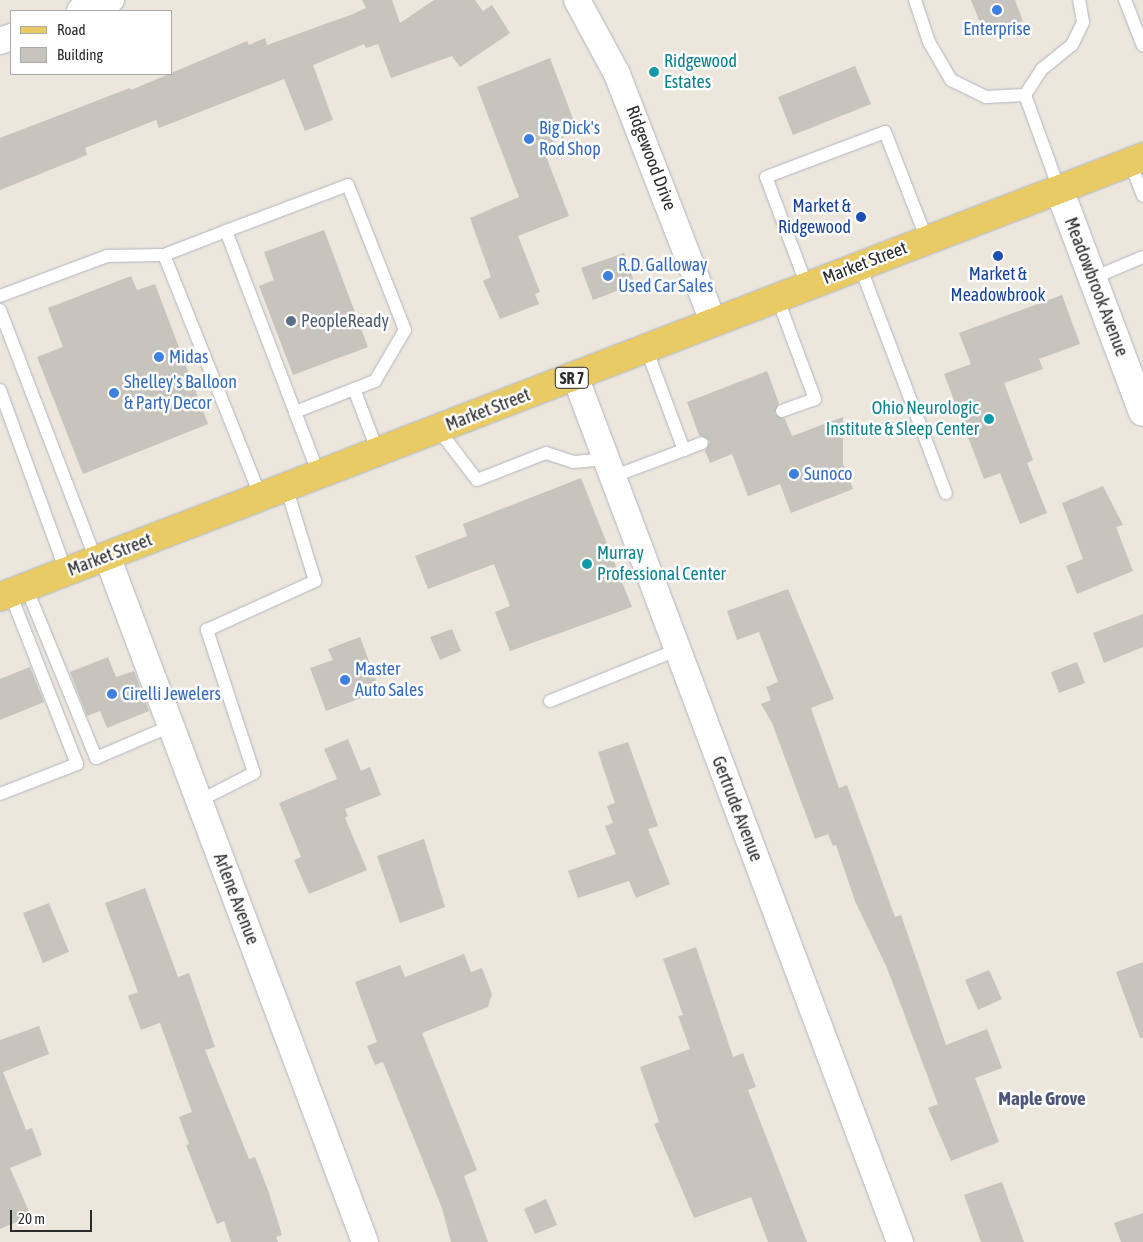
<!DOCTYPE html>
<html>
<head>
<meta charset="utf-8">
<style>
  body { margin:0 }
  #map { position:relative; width:1143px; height:1242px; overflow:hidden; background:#ece6dd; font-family:"Asap Condensed",sans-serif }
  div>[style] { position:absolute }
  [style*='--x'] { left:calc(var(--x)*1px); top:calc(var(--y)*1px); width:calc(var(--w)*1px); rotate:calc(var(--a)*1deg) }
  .building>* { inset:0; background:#c7c3bd }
  .roads { filter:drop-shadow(0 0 1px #b1b4bd) drop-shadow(0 0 1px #b1b4bd) }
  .service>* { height:12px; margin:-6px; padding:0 6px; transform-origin:6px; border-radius:6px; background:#fff }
  .minor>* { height:26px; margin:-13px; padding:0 13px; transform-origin:13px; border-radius:13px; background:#fff }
  .tertiary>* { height:28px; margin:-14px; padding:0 14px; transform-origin:14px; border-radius:14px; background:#fff }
  .primary>* { height:28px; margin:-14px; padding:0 14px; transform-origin:14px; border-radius:14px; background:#e9cb65 }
  .dots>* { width:14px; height:14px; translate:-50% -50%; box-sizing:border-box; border:2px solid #fff; border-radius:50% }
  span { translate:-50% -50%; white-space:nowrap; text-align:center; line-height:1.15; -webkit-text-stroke:5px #fff; paint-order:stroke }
  .shield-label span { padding:1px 4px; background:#fff; border:1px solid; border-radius:4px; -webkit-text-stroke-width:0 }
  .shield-label { font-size:16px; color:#2b2b2b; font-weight:700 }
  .shop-label { font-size:18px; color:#366cbe }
  .left { translate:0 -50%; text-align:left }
  .culture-label { font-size:18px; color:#0d838f }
  .right { translate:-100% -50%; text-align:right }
  .street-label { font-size:18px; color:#2b2b2b }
  .transit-label { font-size:18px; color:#164399 }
  .service-label { font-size:18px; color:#4e5e75 }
  .neighbourhood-label { font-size:19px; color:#4d5579; font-weight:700 }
  .legend { position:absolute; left:10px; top:10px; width:162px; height:65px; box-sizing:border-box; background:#fff; border:1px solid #aaa; margin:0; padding:6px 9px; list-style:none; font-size:15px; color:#2b2b2b }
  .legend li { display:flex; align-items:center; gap:10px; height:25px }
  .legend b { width:25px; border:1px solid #aaa }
  .scale { position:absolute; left:10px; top:1210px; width:82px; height:22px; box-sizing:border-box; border:2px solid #2b2b2b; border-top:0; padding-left:6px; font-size:15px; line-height:18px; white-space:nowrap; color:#2b2b2b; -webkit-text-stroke:4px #fff; paint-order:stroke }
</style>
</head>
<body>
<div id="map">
  <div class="building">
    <i style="clip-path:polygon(362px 0,392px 0,400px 23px,434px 0,475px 0,483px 11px,492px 5px,510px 33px,460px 67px,452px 56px,391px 78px,378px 44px,366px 48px,364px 44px,313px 65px,333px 120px,305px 131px,284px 79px,159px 128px,156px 120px,85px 148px,87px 155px,0 190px,0 138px,130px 88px,131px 90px,247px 41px,249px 45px,265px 38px,267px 45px,353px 14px,366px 8px)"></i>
    <i style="clip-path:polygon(971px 0,1015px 0,1023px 21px,985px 35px)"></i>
    <i style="clip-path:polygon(550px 58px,578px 132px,542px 146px,569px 216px,518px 236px,540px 292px,535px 294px,539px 304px,500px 319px,483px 281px,491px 277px,470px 218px,519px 197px,477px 87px)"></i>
    <i style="clip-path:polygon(855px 66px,871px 104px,793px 135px,778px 97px)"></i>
    <i style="clip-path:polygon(324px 230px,368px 347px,293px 375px,259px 286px,274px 280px,264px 252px)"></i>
    <i style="clip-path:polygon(624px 253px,635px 284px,593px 300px,581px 268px)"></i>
    <i style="clip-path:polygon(131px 276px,137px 290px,155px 284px,208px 424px,83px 474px,37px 357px,63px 347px,48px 308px)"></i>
    <i style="clip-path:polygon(1062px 295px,1080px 344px,1039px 359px,1043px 369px,1004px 383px,1033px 460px,1027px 463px,1047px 513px,1020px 524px,1000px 473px,984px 479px,944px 374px,971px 364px,959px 333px)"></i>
    <i style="clip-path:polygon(767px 371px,779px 403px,775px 414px,785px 419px,792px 436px,843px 417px,843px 464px,853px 489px,791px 513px,780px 484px,748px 496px,732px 454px,710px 463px,705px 451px,710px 441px,699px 435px,687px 402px)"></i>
    <i style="clip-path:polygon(581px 478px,632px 607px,510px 651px,495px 612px,510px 606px,494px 564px,428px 589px,415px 556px,467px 536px,463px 524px)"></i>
    <i style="clip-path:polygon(1103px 486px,1123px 525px,1116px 527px,1133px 571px,1077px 594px,1066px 566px,1083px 559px,1062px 503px)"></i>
    <i style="clip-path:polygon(788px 589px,834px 699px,811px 708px,839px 788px,847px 785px,895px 917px,901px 915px,946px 1045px,987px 1029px,1002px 1068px,975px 1078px,999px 1142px,951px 1161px,928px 1108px,938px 1104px,887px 968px,855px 901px,836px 845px,833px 846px,828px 834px,815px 839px,772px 723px,761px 704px,771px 700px,766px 687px,778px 682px,759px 632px,737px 640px,727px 611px)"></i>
    <i style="clip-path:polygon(1143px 614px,1143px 647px,1104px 663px,1093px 633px)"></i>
    <i style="clip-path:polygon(452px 629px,461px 651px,440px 660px,430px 637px)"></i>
    <i style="clip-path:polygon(360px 637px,380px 691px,326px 711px,310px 668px,333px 660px,328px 649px)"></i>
    <i style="clip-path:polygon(108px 657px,116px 677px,134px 671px,149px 711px,107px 728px,100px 711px,87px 716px,70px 672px)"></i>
    <i style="clip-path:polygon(1077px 662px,1085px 683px,1059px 693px,1051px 672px)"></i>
    <i style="clip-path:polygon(30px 667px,44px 702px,0 720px,0 679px)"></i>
    <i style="clip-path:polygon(348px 739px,361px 771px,370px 767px,381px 795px,345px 809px,348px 816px,345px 818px,367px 870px,309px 894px,294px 860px,301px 857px,279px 803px,337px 779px,324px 749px)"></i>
    <i style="clip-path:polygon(628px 742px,658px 826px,648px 829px,670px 884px,636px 898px,629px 881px,578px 898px,568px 871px,616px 854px,605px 826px,613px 823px,607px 806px,615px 803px,598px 752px)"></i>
    <i style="clip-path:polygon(424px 839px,445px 907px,400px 923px,377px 856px)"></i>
    <i style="clip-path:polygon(145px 888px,178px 977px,189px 973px,215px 1047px,205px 1050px,249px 1159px,255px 1157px,268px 1190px,282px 1235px,276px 1237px,278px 1242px,231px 1242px,224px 1221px,217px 1224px,186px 1145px,189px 1144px,179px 1117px,192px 1112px,160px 1023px,141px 1030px,128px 996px,138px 992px,105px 903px)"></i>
    <i style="clip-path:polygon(49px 903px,69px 952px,43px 963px,23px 913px)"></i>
    <i style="clip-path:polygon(696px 947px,733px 1057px,743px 1053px,756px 1087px,748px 1090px,807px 1242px,768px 1242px,751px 1197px,694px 1218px,654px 1124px,659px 1122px,640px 1067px,690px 1049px,678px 1016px,683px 1015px,663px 959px)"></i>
    <i style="clip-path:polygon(464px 954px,471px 972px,482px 968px,492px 994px,488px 1007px,422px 1033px,477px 1170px,464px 1176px,488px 1242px,451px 1242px,442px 1208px,383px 1062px,375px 1065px,367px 1046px,377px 1042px,355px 982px,400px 965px,405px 977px)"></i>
    <i style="clip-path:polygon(1143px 962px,1143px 1038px,1140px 1038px,1116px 972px)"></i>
    <i style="clip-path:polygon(989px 970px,1002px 999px,978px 1010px,965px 980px)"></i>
    <i style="clip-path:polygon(39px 1026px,49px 1054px,3px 1072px,26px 1130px,32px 1128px,42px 1155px,10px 1168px,31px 1216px,0 1229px,0 1040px)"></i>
    <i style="clip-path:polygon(1002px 1182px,1024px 1242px,981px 1242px,964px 1195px)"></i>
    <i style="clip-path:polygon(546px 1199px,557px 1225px,535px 1234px,524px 1209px)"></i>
    <i style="clip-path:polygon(1143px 1213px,1143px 1242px,1121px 1242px,1114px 1223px)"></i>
  </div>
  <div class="roads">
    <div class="service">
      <i style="--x:915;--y:0;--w:44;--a:71.6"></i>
      <i style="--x:929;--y:42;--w:44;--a:59.9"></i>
      <i style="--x:951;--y:80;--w:39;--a:26"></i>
      <i style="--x:986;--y:97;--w:39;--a:-3"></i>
      <i style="--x:1125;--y:0;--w:49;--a:68.6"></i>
      <i style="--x:1025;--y:95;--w:31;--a:-57"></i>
      <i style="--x:1042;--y:69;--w:38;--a:-39"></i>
      <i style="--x:1072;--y:45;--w:25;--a:-64"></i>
      <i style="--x:1083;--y:22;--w:22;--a:-100"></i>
      <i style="--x:1025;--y:95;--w:100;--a:70.1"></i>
      <i style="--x:1130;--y:162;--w:36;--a:69"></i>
      <i style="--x:226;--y:231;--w:194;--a:69.1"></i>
      <i style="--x:295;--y:412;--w:86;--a:-21.2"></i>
      <i style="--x:375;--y:381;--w:59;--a:-59.5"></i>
      <i style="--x:405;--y:330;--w:156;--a:-111.5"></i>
      <i style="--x:348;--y:185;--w:130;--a:159.3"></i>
      <i style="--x:226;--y:231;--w:66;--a:158.8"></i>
      <i style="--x:164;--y:255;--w:261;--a:68.2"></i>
      <i style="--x:860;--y:266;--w:243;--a:69.3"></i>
      <i style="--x:1093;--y:278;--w:54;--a:-22.8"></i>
      <i style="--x:807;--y:286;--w:116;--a:-110.6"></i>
      <i style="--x:766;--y:177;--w:127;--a:-20.7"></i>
      <i style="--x:885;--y:132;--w:116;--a:68.7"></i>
      <i style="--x:0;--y:296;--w:114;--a:-20.5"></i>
      <i style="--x:107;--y:256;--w:57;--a:-1"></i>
      <i style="--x:777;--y:297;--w:109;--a:69.6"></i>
      <i style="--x:815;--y:399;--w:35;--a:160"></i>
      <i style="--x:0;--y:310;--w:268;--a:69"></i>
      <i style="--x:646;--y:348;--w:109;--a:69.6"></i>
      <i style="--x:684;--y:450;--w:19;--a:-21"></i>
      <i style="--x:354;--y:389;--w:67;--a:69.1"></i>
      <i style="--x:0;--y:390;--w:193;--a:70"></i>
      <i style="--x:295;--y:412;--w:67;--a:69.1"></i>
      <i style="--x:438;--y:429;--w:64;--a:52.6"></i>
      <i style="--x:477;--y:480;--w:74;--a:-21.4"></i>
      <i style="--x:546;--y:453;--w:28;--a:18"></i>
      <i style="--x:573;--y:462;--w:33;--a:-5"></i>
      <i style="--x:612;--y:477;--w:77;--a:-20.6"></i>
      <i style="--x:26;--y:587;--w:185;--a:67.7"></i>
      <i style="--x:96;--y:758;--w:82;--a:-23.1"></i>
      <i style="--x:550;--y:701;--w:137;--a:-21.9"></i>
      <i style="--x:0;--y:794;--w:83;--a:-21.3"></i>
      <i style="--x:77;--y:764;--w:184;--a:-111.4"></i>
      <i style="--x:199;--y:801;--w:62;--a:-27"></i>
      <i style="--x:254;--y:773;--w:151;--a:-108.2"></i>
      <i style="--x:207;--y:630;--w:119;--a:-24.4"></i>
      <i style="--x:315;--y:581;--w:98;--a:-107.1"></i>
    </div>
    <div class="minor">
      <i style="--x:577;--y:0;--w:84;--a:61.6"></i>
      <i style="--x:617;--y:74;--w:266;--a:68.8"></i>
      <i style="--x:80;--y:11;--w:33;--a:-20"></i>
      <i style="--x:0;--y:41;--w:12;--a:-20"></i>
      <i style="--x:575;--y:376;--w:925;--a:69.43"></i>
      <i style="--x:107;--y:556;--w:733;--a:69.39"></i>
    </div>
    <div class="tertiary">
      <i style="--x:1059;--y:189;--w:238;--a:69.4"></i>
    </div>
    <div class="primary">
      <i style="--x:0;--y:597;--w:1225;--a:-21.05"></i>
    </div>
  </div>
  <div class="dots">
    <i style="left:997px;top:10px;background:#3f7fe0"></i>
    <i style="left:654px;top:72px;background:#0f9aa8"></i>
    <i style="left:529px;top:139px;background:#3f7fe0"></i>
    <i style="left:861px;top:217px;background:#1a4fb4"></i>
    <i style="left:998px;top:256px;background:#1a4fb4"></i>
    <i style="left:608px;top:276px;background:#3f7fe0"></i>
    <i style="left:291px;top:321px;background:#5c6f8a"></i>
    <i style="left:159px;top:357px;background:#3f7fe0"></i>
    <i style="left:114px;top:393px;background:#3f7fe0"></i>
    <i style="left:989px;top:419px;background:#0f9aa8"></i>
    <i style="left:794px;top:474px;background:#3f7fe0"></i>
    <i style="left:587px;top:564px;background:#0f9aa8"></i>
    <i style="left:345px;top:680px;background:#3f7fe0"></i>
    <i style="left:112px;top:694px;background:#3f7fe0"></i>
  </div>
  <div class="shield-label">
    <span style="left:572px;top:378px">SR 7</span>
  </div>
  <div class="shop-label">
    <span style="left:997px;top:29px">Enterprise</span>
    <span class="left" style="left:539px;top:139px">Big Dick's<br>Rod Shop</span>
    <span class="left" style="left:618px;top:276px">R.D. Galloway<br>Used Car Sales</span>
    <span class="left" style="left:169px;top:357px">Midas</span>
    <span class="left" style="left:124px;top:393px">Shelley's Balloon<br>&amp; Party Decor</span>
    <span class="left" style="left:804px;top:474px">Sunoco</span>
    <span class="left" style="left:355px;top:680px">Master<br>Auto Sales</span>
    <span class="left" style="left:122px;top:694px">Cirelli Jewelers</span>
  </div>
  <div class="culture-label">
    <span class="left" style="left:664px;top:72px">Ridgewood<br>Estates</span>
    <span class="right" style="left:979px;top:419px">Ohio Neurologic<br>Institute &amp; Sleep Center</span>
    <span class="left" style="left:597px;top:564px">Murray<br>Professional Center</span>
  </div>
  <div class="street-label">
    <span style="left:651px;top:158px;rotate:69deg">Ridgewood Drive</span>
    <span style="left:865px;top:263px;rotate:-21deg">Market Street</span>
    <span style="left:1096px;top:287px;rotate:69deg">Meadowbrook Avenue</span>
    <span style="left:488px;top:410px;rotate:-21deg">Market Street</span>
    <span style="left:110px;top:555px;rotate:-21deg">Market Street</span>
    <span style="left:737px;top:809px;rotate:69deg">Gertrude Avenue</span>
    <span style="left:236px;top:899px;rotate:69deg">Arlene Avenue</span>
  </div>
  <div class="transit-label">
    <span class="right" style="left:851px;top:217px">Market &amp;<br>Ridgewood</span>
    <span style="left:998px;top:285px">Market &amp;<br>Meadowbrook</span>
  </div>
  <div class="service-label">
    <span class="left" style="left:301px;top:321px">PeopleReady</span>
  </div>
  <div class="neighbourhood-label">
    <span style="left:1042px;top:1099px">Maple Grove</span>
  </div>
  <ul class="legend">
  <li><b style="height:6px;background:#e9cb65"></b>Road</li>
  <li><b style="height:14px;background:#c7c3bd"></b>Building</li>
  </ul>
  <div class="scale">20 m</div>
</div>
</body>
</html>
